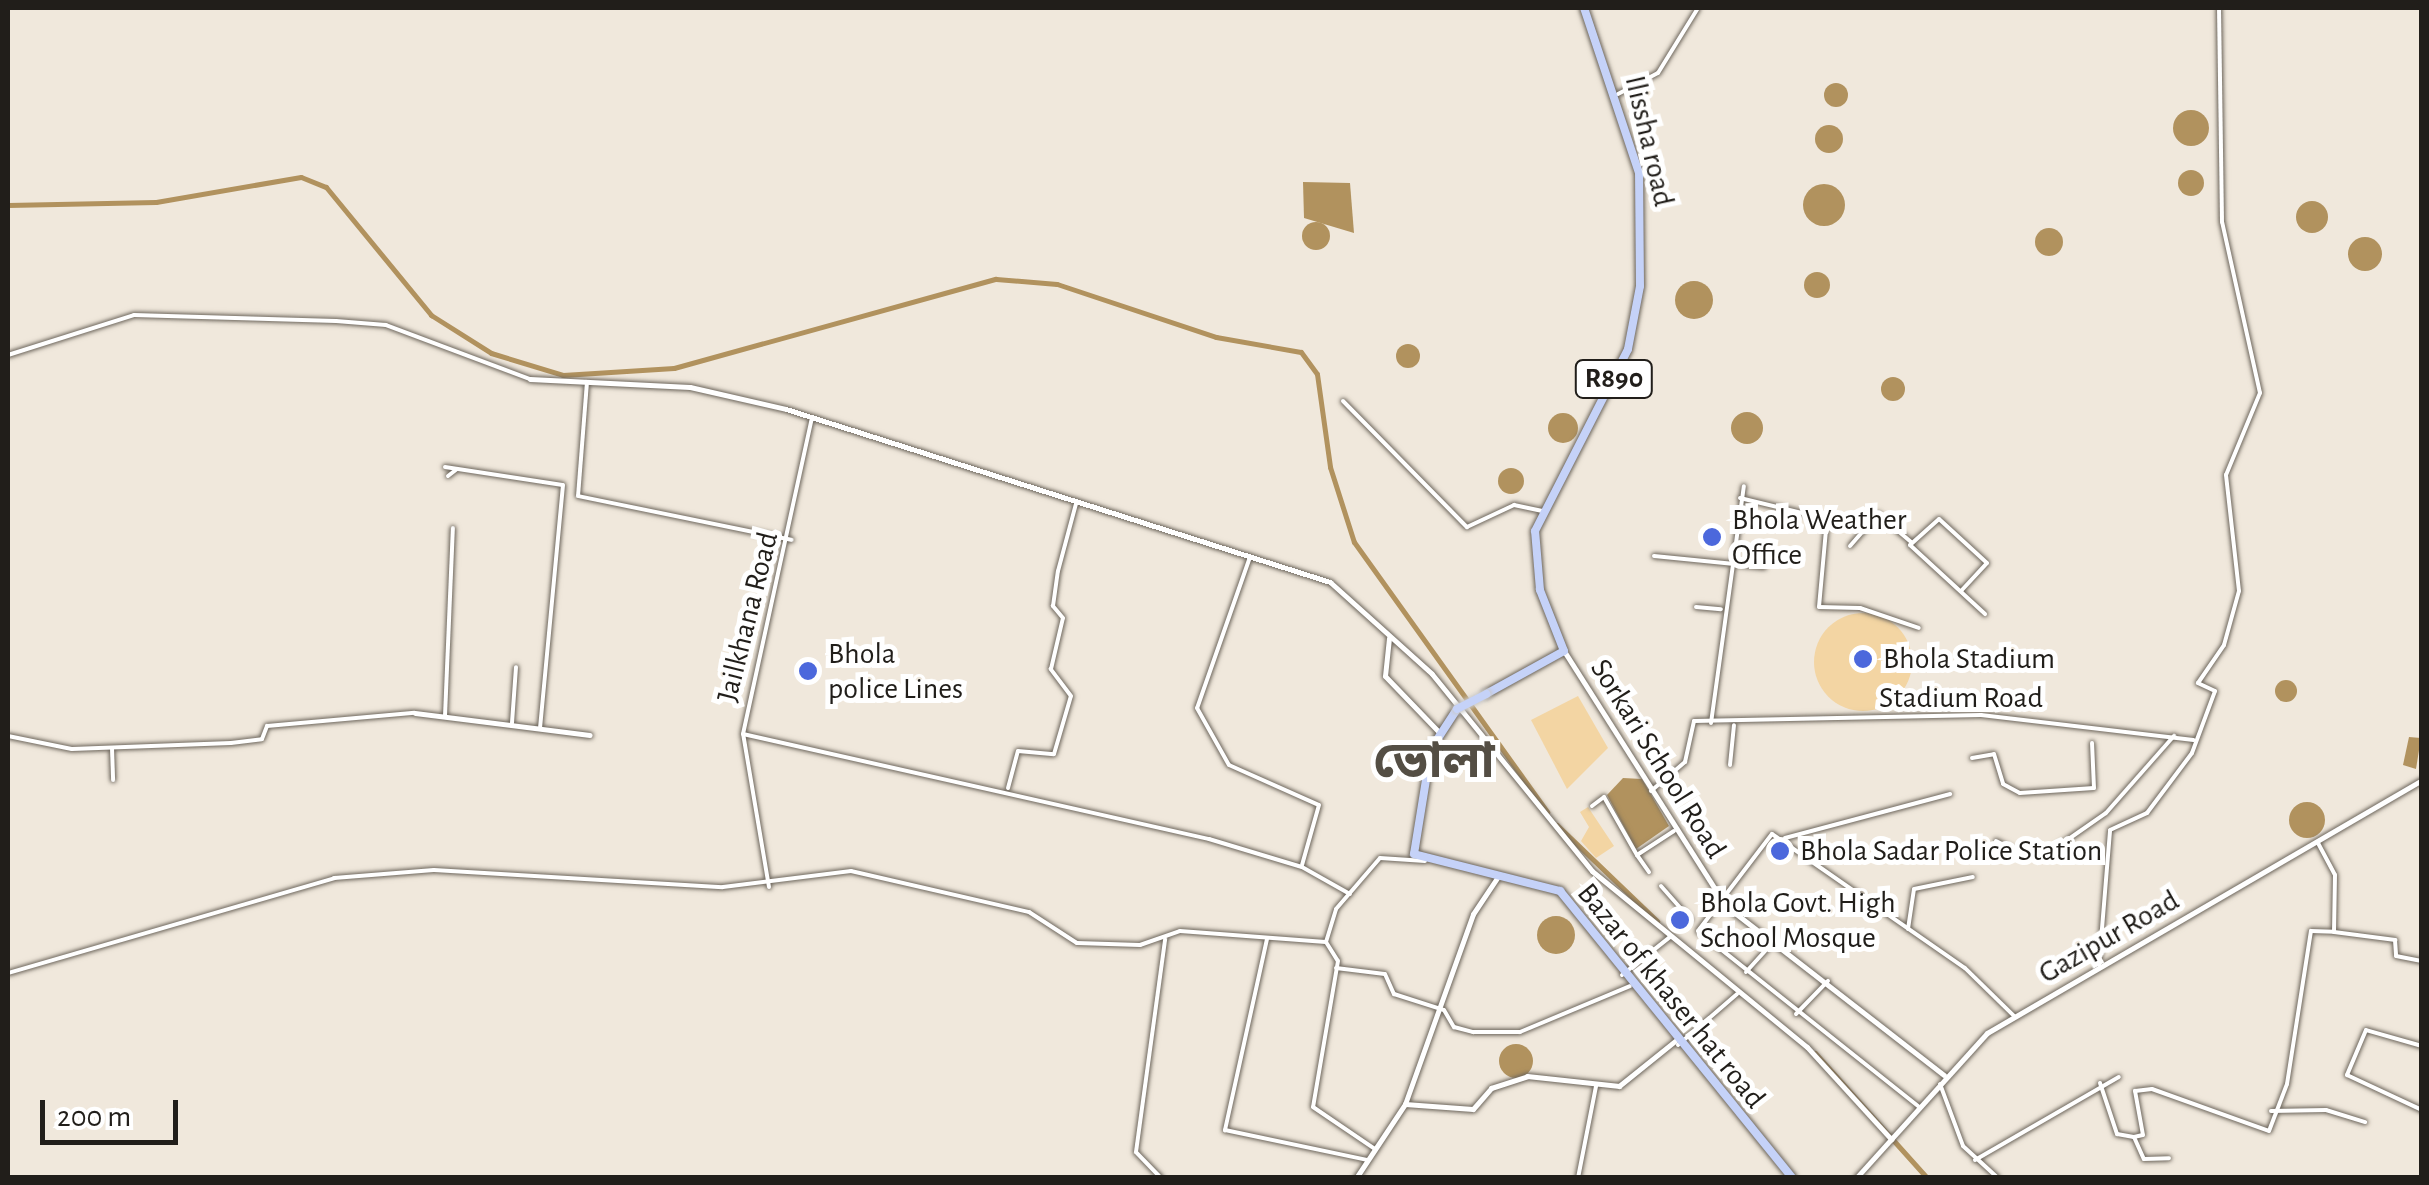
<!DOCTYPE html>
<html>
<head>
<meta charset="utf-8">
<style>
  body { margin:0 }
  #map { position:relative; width:2429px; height:1185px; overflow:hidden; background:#f0e8dc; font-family:"Alegreya Sans","Noto Sans Bengali",sans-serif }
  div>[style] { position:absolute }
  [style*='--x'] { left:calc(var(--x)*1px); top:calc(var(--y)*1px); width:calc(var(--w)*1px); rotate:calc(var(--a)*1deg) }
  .green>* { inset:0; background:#f3d5a3 }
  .round { border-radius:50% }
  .water>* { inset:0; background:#b1925e }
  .canal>* { height:5px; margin:-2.5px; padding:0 2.5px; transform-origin:2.5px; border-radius:2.5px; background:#b1925e }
  .roads { filter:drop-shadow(0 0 2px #6c655b) drop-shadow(0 0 2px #6c655b) }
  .street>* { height:4px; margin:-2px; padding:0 2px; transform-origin:2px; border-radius:2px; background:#fff }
  .secondary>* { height:5px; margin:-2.5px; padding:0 2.5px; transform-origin:2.5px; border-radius:2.5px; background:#fff }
  .primary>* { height:8px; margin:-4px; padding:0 4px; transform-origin:4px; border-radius:4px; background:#c5d2f8 }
  .bridges { filter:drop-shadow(0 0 2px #cac9c8) drop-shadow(0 0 2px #cac9c8) }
  .primary-bridge>* { height:8px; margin:-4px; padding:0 4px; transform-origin:4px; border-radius:4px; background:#c5d2f8 }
  .dots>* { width:28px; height:28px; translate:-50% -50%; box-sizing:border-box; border:5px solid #fff; border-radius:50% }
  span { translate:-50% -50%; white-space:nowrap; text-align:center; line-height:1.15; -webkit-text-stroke:10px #fff; paint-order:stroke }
  .shield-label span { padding:2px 8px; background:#fff; border:2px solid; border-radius:8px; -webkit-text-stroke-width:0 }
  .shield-label { font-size:28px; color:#211e1a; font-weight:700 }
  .street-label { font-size:30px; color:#211e1a }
  .poi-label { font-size:30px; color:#211e1a }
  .left { translate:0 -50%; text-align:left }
  .town-label { font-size:50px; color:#544e44; font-weight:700 }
  .frame { position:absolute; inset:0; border:10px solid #211e1a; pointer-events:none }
  .scale { position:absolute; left:40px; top:1100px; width:138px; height:45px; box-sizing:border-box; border:5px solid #211e1a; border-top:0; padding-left:12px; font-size:30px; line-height:35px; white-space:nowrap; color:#211e1a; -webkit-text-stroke:8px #fff; paint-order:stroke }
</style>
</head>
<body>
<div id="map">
  <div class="green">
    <i class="round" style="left:1814px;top:613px;width:98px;height:98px"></i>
    <i style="clip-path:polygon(1578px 696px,1608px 748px,1567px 789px,1531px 720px)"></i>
    <i style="clip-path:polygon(1588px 807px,1614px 846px,1596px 858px,1581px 841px,1589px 827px,1580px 812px)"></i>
  </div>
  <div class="water">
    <i class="round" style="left:1824px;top:83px;width:24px;height:24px"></i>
    <i class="round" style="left:2173px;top:110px;width:36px;height:36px"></i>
    <i class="round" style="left:1815px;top:125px;width:28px;height:28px"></i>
    <i class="round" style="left:2178px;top:170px;width:26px;height:26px"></i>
    <i style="clip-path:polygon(1303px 182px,1350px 183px,1354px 233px,1304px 218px)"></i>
    <i class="round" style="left:1803px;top:184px;width:42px;height:42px"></i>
    <i class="round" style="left:2296px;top:201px;width:32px;height:32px"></i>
    <i class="round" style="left:1302px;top:222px;width:28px;height:28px"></i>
    <i class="round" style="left:2035px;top:228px;width:28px;height:28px"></i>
    <i class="round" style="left:2348px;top:237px;width:34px;height:34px"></i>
    <i class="round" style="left:1804px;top:272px;width:26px;height:26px"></i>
    <i class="round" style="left:1675px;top:281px;width:38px;height:38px"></i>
    <i class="round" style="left:1396px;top:344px;width:24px;height:24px"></i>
    <i class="round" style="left:1881px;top:377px;width:24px;height:24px"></i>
    <i class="round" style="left:1731px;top:412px;width:32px;height:32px"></i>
    <i class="round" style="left:1548px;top:413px;width:30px;height:30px"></i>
    <i class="round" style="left:1498px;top:468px;width:26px;height:26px"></i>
    <i class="round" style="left:2275px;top:680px;width:22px;height:22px"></i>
    <i style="clip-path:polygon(2409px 737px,2421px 738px,2416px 769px,2403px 765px)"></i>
    <i style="clip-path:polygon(1623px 778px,1642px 779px,1669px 826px,1636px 849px,1607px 795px)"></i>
    <i class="round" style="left:2289px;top:802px;width:36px;height:36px"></i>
    <i class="round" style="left:1537px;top:916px;width:38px;height:38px"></i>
    <i class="round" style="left:1499px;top:1044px;width:34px;height:34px"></i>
  </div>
  <div class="canal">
    <i style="--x:8;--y:205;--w:148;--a:-1.2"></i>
    <i style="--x:156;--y:202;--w:147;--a:-9.8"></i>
    <i style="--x:301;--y:177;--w:27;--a:22"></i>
    <i style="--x:326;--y:187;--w:166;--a:50.6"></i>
    <i style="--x:431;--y:315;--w:71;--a:32.3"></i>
    <i style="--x:491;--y:353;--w:75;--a:17"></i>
    <i style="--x:563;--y:375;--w:111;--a:-3.6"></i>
    <i style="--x:674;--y:368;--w:334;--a:-15.5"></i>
    <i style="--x:996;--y:279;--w:61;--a:4.7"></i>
    <i style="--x:1057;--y:284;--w:168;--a:18.4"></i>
    <i style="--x:1216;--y:337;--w:86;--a:10"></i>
    <i style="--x:1301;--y:352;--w:27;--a:54"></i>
    <i style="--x:1317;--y:374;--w:94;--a:82"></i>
    <i style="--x:1330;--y:467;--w:79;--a:72.3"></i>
    <i style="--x:1354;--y:542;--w:332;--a:54.4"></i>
    <i style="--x:1557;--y:825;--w:139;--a:43.8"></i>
    <i style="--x:1815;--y:1053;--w:168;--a:48.1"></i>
  </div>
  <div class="roads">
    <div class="street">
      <i style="--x:1618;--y:94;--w:45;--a:-27.7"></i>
      <i style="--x:1658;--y:73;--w:76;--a:-58.4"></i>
      <i style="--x:8;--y:355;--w:132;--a:-17.6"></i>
      <i style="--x:134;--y:315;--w:202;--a:1.7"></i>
      <i style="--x:336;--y:321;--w:50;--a:4.6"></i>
      <i style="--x:386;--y:325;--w:154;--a:20.6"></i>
      <i style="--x:587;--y:382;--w:114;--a:94.5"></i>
      <i style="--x:578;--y:496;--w:218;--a:11.6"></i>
      <i style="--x:1343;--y:401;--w:177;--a:45.5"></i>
      <i style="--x:1467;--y:527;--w:52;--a:-25.1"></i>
      <i style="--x:1514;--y:505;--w:29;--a:12"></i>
      <i style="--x:445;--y:467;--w:119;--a:8.7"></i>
      <i style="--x:563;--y:485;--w:243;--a:95.4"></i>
      <i style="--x:448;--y:476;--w:11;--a:-38"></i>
      <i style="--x:1740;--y:498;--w:89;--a:13.6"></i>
      <i style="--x:1827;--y:519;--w:88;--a:95.2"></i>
      <i style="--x:1819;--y:607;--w:41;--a:1.4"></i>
      <i style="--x:1860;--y:608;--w:62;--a:18.7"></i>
      <i style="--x:1850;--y:546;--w:43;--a:-48.8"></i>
      <i style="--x:1878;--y:514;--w:43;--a:40.3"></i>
      <i style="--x:1654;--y:556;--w:111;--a:5.7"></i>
      <i style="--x:1250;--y:557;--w:160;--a:109.3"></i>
      <i style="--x:1197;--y:708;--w:65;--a:60.7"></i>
      <i style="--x:1229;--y:765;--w:98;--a:24"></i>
      <i style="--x:1319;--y:805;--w:62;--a:105.8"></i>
      <i style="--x:1961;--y:591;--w:38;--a:-47"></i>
      <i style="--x:1987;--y:563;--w:65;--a:-137.5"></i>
      <i style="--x:1939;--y:519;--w:39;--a:138"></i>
      <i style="--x:1910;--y:545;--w:102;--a:42.6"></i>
      <i style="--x:1696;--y:607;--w:25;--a:5"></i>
      <i style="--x:445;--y:716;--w:188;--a:-87.6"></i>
      <i style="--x:512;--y:723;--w:56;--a:-85.9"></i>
      <i style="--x:1711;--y:723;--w:239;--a:-82.1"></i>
      <i style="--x:743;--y:734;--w:478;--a:12.7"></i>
      <i style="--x:1209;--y:839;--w:97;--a:16.8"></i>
      <i style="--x:1302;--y:867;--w:55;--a:29.4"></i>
      <i style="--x:8;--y:736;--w:65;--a:11.5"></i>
      <i style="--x:72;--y:749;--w:159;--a:-2.2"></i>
      <i style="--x:231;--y:743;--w:31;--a:-7"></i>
      <i style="--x:262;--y:739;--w:14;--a:-69"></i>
      <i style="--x:267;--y:726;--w:148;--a:-5.1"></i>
      <i style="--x:112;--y:748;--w:32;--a:88"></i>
      <i style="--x:1972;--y:758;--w:22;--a:-10"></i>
      <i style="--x:1994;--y:754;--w:31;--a:73"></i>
      <i style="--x:2003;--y:784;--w:19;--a:28"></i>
      <i style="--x:2020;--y:793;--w:74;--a:-3.9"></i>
      <i style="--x:2094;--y:788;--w:45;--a:-92.5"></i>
      <i style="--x:1730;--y:765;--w:40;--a:-84.3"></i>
      <i style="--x:1008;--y:788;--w:38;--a:-75"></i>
      <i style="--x:1018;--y:751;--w:36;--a:5"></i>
      <i style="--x:1054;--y:754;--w:60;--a:-73.7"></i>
      <i style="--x:1071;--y:696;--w:34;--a:-127"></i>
      <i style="--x:1051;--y:669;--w:52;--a:-76.8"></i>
      <i style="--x:1063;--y:618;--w:16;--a:-130"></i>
      <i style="--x:1053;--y:606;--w:35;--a:-82"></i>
      <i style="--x:1058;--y:571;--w:69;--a:-75"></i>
      <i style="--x:1651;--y:791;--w:45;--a:-40.5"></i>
      <i style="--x:1685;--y:762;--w:42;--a:-77.6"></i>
      <i style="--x:1694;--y:721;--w:287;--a:-1.2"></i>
      <i style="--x:1981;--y:715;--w:214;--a:6.7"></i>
      <i style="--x:1592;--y:806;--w:15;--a:-37"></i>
      <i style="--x:1604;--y:797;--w:67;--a:60.4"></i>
      <i style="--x:1637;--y:855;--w:44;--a:-33"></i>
      <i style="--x:1785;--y:838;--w:171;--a:-14.9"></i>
      <i style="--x:1996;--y:841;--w:33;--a:27"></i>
      <i style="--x:2025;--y:856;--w:25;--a:-9"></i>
      <i style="--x:2050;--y:852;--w:68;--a:-34.9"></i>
      <i style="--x:2106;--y:813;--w:103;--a:-48.6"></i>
      <i style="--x:2318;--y:843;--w:36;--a:62"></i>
      <i style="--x:2335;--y:875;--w:57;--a:91"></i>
      <i style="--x:2334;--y:932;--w:62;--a:7.5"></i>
      <i style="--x:2395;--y:940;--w:16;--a:86"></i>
      <i style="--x:2396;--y:956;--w:26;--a:11"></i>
      <i style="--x:1637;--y:855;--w:21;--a:55"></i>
      <i style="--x:1661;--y:886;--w:45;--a:48.6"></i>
      <i style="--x:769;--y:887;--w:155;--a:-99.6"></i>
      <i style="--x:743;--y:734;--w:324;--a:-77.7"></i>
      <i style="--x:1908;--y:929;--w:40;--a:-81.5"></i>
      <i style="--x:1914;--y:889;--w:60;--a:-11.5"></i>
      <i style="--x:1267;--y:939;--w:196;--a:102.4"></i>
      <i style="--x:1225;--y:1130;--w:145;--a:11.9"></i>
      <i style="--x:1326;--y:942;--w:22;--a:58"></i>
      <i style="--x:1338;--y:961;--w:148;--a:99.7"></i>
      <i style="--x:1313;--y:1107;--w:75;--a:34.1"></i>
      <i style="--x:2099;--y:965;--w:135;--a:-85.3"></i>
      <i style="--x:2110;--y:830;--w:41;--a:-24.7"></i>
      <i style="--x:2147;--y:813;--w:75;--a:-53.1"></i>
      <i style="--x:2192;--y:753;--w:66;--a:-69.6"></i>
      <i style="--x:2215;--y:691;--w:19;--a:-155"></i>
      <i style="--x:2198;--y:683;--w:46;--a:-55.6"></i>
      <i style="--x:2224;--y:645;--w:56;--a:-74.5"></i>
      <i style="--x:2239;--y:591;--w:117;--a:-96.4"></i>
      <i style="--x:2226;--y:475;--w:89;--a:-67.5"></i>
      <i style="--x:2260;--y:393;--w:175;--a:-102.5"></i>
      <i style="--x:2222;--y:222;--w:214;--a:-90.8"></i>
      <i style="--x:1336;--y:968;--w:49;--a:7"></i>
      <i style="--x:1385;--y:974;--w:22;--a:66"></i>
      <i style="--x:1394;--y:994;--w:52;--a:17.7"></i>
      <i style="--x:1444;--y:1010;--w:20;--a:60"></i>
      <i style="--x:1454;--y:1027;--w:20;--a:15"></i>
      <i style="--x:1473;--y:1032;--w:47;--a:0"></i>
      <i style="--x:1520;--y:1032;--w:119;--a:-22.7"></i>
      <i style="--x:1746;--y:972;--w:45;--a:-47.7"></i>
      <i style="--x:8;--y:973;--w:340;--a:-16.2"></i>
      <i style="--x:334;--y:878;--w:100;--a:-4.6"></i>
      <i style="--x:434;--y:870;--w:289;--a:3.4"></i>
      <i style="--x:723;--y:887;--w:129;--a:-7.1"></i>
      <i style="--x:851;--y:871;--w:183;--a:13"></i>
      <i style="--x:1029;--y:912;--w:57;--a:32.9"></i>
      <i style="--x:1077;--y:943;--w:63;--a:1.8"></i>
      <i style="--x:1140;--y:945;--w:42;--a:-19.3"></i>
      <i style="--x:1180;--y:931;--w:146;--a:4.3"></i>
      <i style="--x:1326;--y:942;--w:34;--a:-73"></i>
      <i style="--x:1336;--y:909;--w:67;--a:-49.2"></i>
      <i style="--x:1380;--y:858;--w:45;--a:3.8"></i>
      <i style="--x:1622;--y:975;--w:61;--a:-38.4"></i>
      <i style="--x:1796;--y:1014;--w:46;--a:-45.9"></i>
      <i style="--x:1678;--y:1045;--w:78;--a:-40.8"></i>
      <i style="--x:2422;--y:1046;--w:58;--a:-164.1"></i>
      <i style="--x:2366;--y:1030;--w:49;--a:112.9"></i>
      <i style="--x:2347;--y:1075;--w:83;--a:25"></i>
      <i style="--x:2100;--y:1083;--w:54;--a:71.6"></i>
      <i style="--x:2117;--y:1134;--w:17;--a:10"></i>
      <i style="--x:2134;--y:1137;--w:24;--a:66"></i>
      <i style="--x:2144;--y:1159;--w:25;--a:-2"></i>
      <i style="--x:1940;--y:1084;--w:66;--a:69.6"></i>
      <i style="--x:1963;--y:1146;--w:47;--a:42.4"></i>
      <i style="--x:1918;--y:1106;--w:281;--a:-141.5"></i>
      <i style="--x:1698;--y:931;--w:122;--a:-52.7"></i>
      <i style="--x:1772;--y:834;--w:235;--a:34.8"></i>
      <i style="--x:1965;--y:968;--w:69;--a:44.4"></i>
      <i style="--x:2271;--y:1111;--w:55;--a:-1"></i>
      <i style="--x:2326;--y:1110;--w:41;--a:17.1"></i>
      <i style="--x:2134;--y:1137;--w:9;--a:-13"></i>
      <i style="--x:2143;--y:1135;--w:45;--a:-100.3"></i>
      <i style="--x:2135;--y:1091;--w:17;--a:-7"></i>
      <i style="--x:2152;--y:1089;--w:124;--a:19.7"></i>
      <i style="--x:2269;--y:1131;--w:50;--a:-69"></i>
      <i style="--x:2287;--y:1084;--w:155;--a:-81.1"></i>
      <i style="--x:2311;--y:931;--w:23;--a:2"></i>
      <i style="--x:1975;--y:1160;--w:166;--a:-30"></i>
      <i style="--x:1161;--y:1178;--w:36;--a:-134"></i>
      <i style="--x:1136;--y:1152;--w:215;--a:-82.2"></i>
      <i style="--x:1578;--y:1178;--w:94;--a:-78.9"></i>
    </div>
    <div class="secondary">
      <i style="--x:530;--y:379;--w:160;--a:2.9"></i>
      <i style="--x:690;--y:387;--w:98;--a:12.9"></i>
      <i style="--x:786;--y:409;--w:571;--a:17.64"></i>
      <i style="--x:1330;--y:582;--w:137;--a:42"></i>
      <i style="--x:1432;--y:674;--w:254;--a:50.9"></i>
      <i style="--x:1592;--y:871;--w:278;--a:39.3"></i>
      <i style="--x:1807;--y:1047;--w:125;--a:47.6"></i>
      <i style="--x:1389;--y:638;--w:38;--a:96"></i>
      <i style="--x:1385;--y:676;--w:76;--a:46.1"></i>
      <i style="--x:1564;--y:651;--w:302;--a:57.6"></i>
      <i style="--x:1726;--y:906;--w:276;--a:37.8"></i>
      <i style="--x:415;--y:713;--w:176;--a:7.2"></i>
      <i style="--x:1405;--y:1104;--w:68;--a:4.2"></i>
      <i style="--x:1473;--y:1109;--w:28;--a:-49"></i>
      <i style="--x:1491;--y:1088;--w:38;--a:-18"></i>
      <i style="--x:1527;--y:1076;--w:93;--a:6.2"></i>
      <i style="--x:1619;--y:1086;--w:72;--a:-38.8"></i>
      <i style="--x:1356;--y:1178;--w:89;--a:-56.5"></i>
      <i style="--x:1405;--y:1104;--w:202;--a:-70.3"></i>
      <i style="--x:1473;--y:914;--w:47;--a:-56.3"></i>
      <i style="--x:1856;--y:1178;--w:195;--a:-47.9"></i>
      <i style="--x:1987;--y:1033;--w:503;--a:-30.18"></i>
    </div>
    <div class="primary">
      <i style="--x:1486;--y:694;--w:89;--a:-28.9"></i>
      <i style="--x:1564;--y:651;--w:66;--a:-111.5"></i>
      <i style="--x:1540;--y:590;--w:59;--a:-94.8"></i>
      <i style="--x:1535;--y:531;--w:204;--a:-62.9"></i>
      <i style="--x:1628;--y:349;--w:64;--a:-79.2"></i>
      <i style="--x:1640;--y:286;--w:113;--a:-90.5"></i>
      <i style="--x:1639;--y:173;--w:174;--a:-108.4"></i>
      <i style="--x:1457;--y:709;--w:48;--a:123"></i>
      <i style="--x:1431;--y:749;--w:106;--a:99.2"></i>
      <i style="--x:1414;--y:854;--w:151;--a:14.2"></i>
      <i style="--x:1560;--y:891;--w:369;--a:51"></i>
    </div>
  </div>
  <div class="bridges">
    <div class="primary-bridge">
      <i style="--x:1457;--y:709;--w:33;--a:-27"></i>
    </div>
  </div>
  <div class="dots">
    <i style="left:1712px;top:537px;background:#4c68dc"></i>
    <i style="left:1863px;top:659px;background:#4c68dc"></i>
    <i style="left:808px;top:671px;background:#4c68dc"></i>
    <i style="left:1780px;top:851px;background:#4c68dc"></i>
    <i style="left:1680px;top:920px;background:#4c68dc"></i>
  </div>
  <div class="shield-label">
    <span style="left:1614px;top:379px">R890</span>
  </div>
  <div class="street-label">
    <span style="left:1649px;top:141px;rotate:77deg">Ilissha road</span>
    <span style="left:748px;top:617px;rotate:-76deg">Jailkhana Road</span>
    <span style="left:1961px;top:698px">Stadium Road</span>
    <span style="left:1658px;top:759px;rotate:58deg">Sorkari School Road</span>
    <span style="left:2109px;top:937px;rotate:-30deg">Gazipur Road</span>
    <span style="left:1671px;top:996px;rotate:51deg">Bazar of khaser hat road</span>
  </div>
  <div class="poi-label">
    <span class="left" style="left:1732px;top:537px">Bhola Weather<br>Office</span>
    <span class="left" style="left:828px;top:671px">Bhola<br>police Lines</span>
    <span class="left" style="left:1883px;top:659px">Bhola Stadium</span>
    <span class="left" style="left:1800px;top:851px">Bhola Sadar Police Station</span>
    <span class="left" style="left:1700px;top:920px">Bhola Govt. High<br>School Mosque</span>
  </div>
  <div class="town-label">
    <span style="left:1434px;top:763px">ভোলা</span>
  </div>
  <div class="frame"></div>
  <div class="scale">200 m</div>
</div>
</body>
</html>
